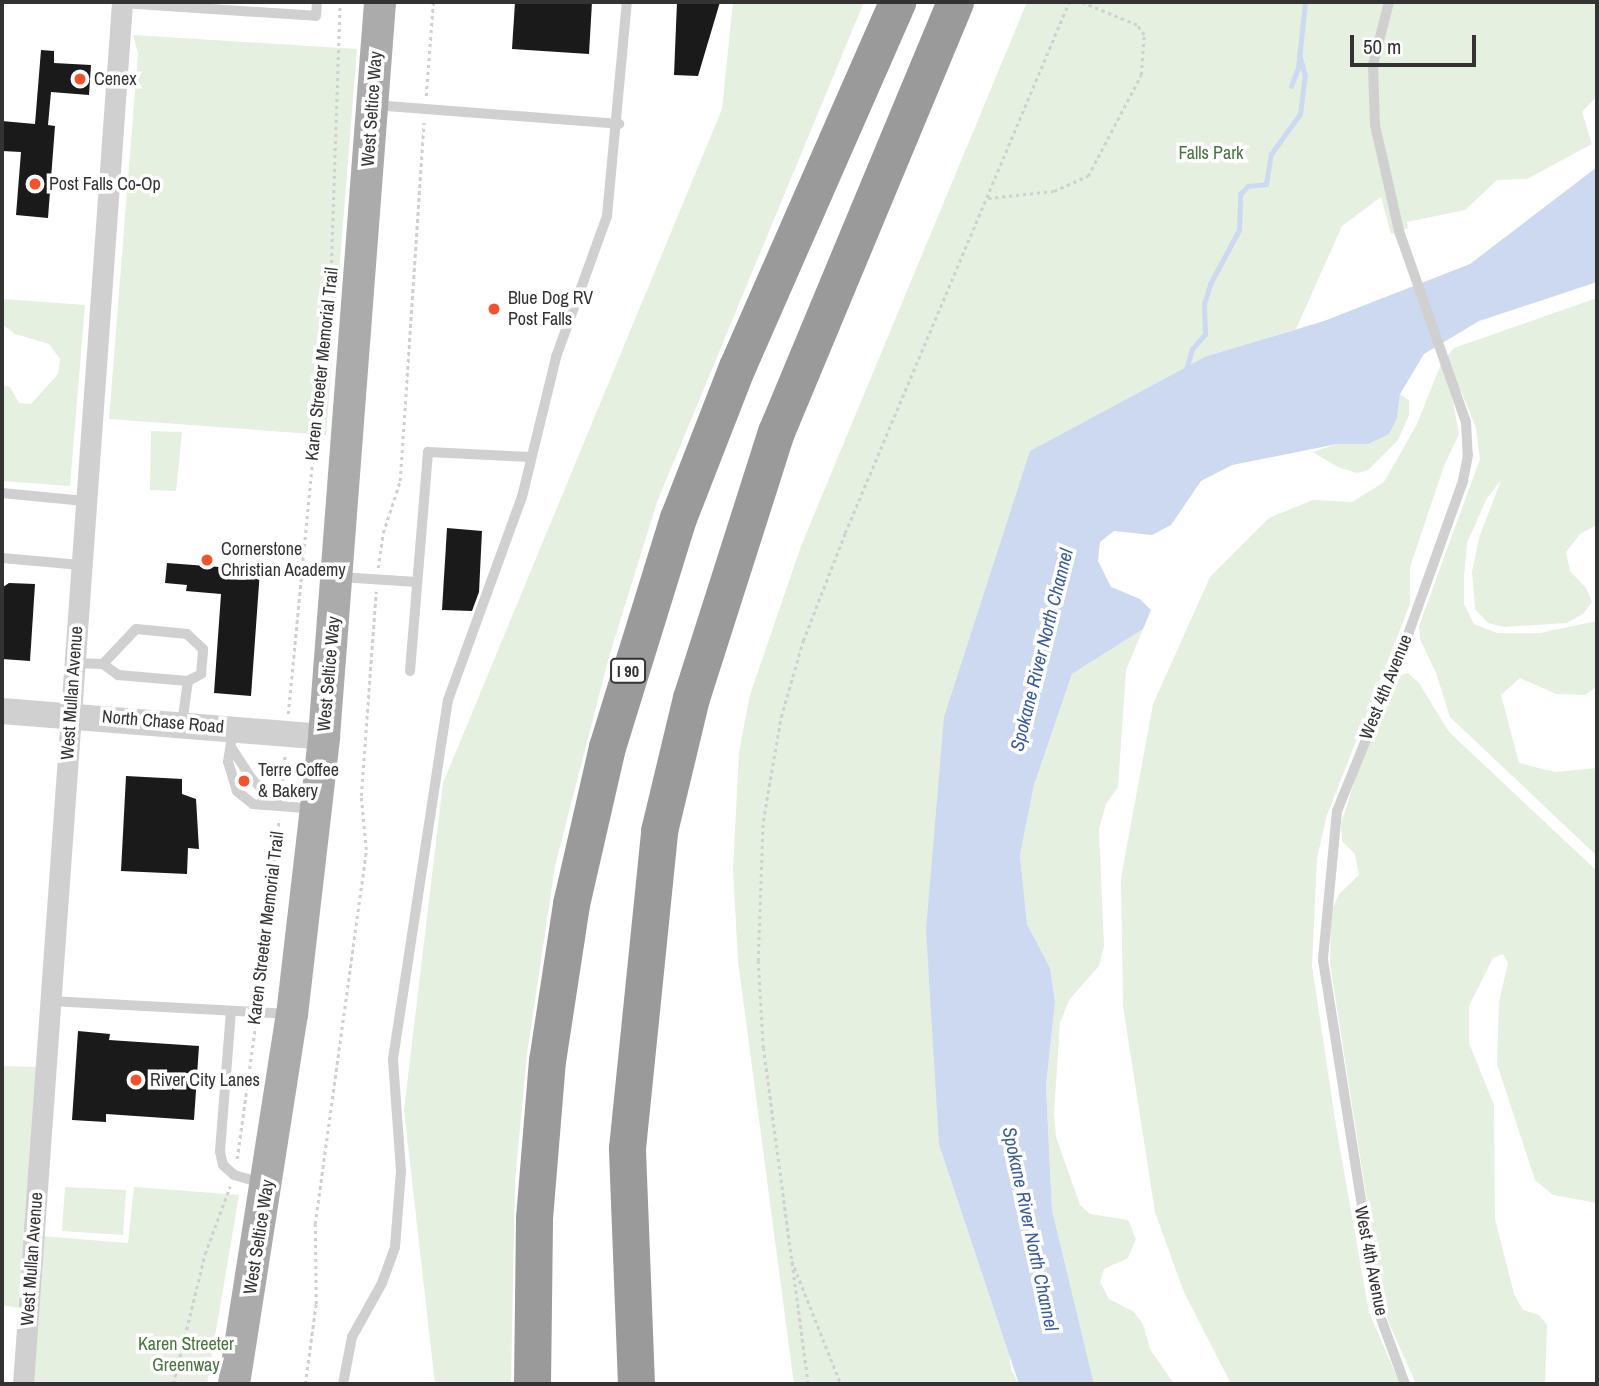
<!DOCTYPE html>
<html>
<head>
<meta charset="utf-8">
<style>
  body { margin:0 }
  #map { position:relative; width:1599px; height:1386px; overflow:hidden; background:#fff; font-family:"Archivo Narrow",sans-serif }
  div>[style] { position:absolute }
  [style*='--x'] { left:calc(var(--x)*1px); top:calc(var(--y)*1px); width:calc(var(--w)*1px); rotate:calc(var(--a)*1deg) }
  .green>* { inset:0; background:#e5f0e1 }
  .water>* { inset:0; background:#cdd9f0 }
  .stream>* { height:5px; margin:-2.5px; padding:0 2.5px; transform-origin:2.5px; border-radius:2.5px; background:#cdd9f0 }
  .building>* { inset:0; background:#1a1a1a }
  .path>* { height:2.5px; margin-top:-1.25px; transform-origin:0; background:repeating-linear-gradient(90deg,#d0d0d0 0 3.5px,transparent 0 7px) }
  .service>* { height:10px; margin:-5px; padding:0 5px; transform-origin:5px; border-radius:5px; background:#d0d0d0 }
  .minor>* { height:21px; margin:-10.5px; padding:0 10.5px; transform-origin:10.5px; border-radius:10.5px; background:#d0d0d0 }
  .tertiary>* { height:26px; margin:-13px; padding:0 13px; transform-origin:13px; border-radius:13px; background:#d0d0d0 }
  .primary>* { height:32px; margin:-16px; padding:0 16px; transform-origin:16px; border-radius:16px; background:#ababab }
  .motorway>* { height:37px; margin:-18.5px; padding:0 18.5px; transform-origin:18.5px; border-radius:18.5px; background:#9a9a9a }
  .dots>* { width:19px; height:19px; translate:-50% -50%; box-sizing:border-box; border:4px solid #fff; border-radius:50% }
  span { translate:-50% -50%; white-space:nowrap; text-align:center; line-height:1.15; -webkit-text-stroke:7px #fff; paint-order:stroke }
  .shield-label span { padding:2px 5px; background:#fff; border:2px solid; border-radius:5px; -webkit-text-stroke-width:0 }
  .shield-label { font-size:16px; color:#333; font-weight:700 }
  .poi-label { font-size:18px; color:#333 }
  .left { translate:0 -50%; text-align:left }
  .street-label { font-size:18px; color:#333 }
  .park-label { font-size:18px; color:#46743b }
  .water-label { font-size:19px; color:#385b9e; font-style:italic }
  .frame { position:absolute; inset:0; border:4px solid #333; pointer-events:none }
  .scale { position:absolute; left:1350px; top:35px; width:126px; height:32px; box-sizing:border-box; border:4px solid #333; border-top:0; padding-left:9px; font-size:21px; line-height:24px; white-space:nowrap; color:#333; -webkit-text-stroke:5px #fff; paint-order:stroke }
</style>
</head>
<body>
<div id="map">
  <div class="green">
    <i style="clip-path:polygon(733px 2px,864px 2px,657px 502px,609px 657px,555px 866px,527px 1054px,515px 1181px,511px 1384px,435px 1384px,404px 1110px,443px 783px,722px 109px)"></i>
    <i style="clip-path:polygon(1027px 2px,1597px 2px,1597px 96px,1582px 112px,1592px 144px,1527px 179px,1497px 180px,1465px 210px,1407px 222px,1408px 228px,1391px 234px,1381px 197px,1342px 226px,1296px 329px,1207px 356px,944px 717px,1011px 1370px,1019px 1384px,794px 1384px,738px 961px,733px 869px,739px 752px,750px 695px,801px 546px)"></i>
    <i style="clip-path:polygon(133px 35px,357px 49px,326px 435px,109px 419px,138px 53px)"></i>
    <i style="clip-path:polygon(1597px 298px,1597px 525px,1580px 534px,1566px 552px,1570px 571px,1586px 588px,1592px 602px,1583px 614px,1566px 623px,1504px 627px,1488px 623px,1475px 609px,1472px 572px,1479px 538px,1501px 480px,1487px 498px,1467px 543px,1464px 577px,1464px 604px,1474px 624px,1497px 633px,1540px 633px,1597px 621px,1597px 686px,1585px 695px,1556px 694px,1520px 678px,1501px 695px,1519px 763px,1555px 772px,1597px 768px,1597px 856px,1450px 717px,1436px 673px,1420px 639px,1419px 626px,1480px 459px,1476px 428px,1461px 391px,1452px 396px,1459px 434px,1444px 466px,1410px 567px,1410px 604px,1327px 815px,1317px 858px,1312px 966px,1337px 1132px,1369px 1312px,1400px 1384px,1231px 1384px,1183px 1290px,1155px 1212px,1123px 1006px,1121px 878px,1153px 704px,1210px 577px,1269px 518px,1313px 500px,1352px 502px,1384px 482px,1417px 424px,1441px 364px,1454px 348px)"></i>
    <i style="clip-path:polygon(2px 299px,85px 305px,70px 486px,2px 481px,2px 385px,10px 387px,19px 403px,31px 404px,58px 374px,60px 359px,49px 344px,15px 334px,2px 324px)"></i>
    <i style="clip-path:polygon(1400px 394px,1409px 400px,1409px 415px,1398px 440px,1368px 470px,1357px 473px,1338px 467px,1313px 452px,1337px 444px,1368px 444px,1397px 418px)"></i>
    <i style="clip-path:polygon(151px 431px,182px 432px,176px 491px,150px 490px)"></i>
    <i style="clip-path:polygon(1143px 629px,1126px 670px,1118px 787px,1106px 804px,1099px 829px,1104px 946px,1099px 966px,1069px 1000px,1060px 1023px,1054px 1113px,1056px 1137px,1080px 1205px,1090px 1214px,1128px 1220px,1136px 1239px,1128px 1258px,1104px 1269px,1100px 1282px,1109px 1299px,1134px 1312px,1143px 1324px,1150px 1349px,1174px 1384px,1094px 1384px,1052px 1210px,1046px 1086px,1055px 1002px,1050px 968px,1027px 924px,1020px 855px,1034px 785px,1072px 674px)"></i>
    <i style="clip-path:polygon(1408px 673px,1419px 683px,1449px 732px,1597px 871px,1597px 1203px,1553px 1195px,1535px 1180px,1497px 1064px,1499px 1002px,1508px 963px,1503px 954px,1493px 958px,1469px 1006px,1469px 1043px,1494px 1105px,1495px 1219px,1514px 1294px,1523px 1310px,1539px 1315px,1547px 1325px,1545px 1384px,1416px 1384px,1388px 1321px,1381px 1291px,1330px 964px,1331px 912px,1339px 894px,1359px 875px,1355px 854px,1342px 841px,1341px 824px,1360px 764px,1401px 675px)"></i>
    <i style="clip-path:polygon(2px 1066px,38px 1067px,18px 1308px,2px 1305px)"></i>
    <i style="clip-path:polygon(65px 1187px,126px 1190px,123px 1235px,62px 1231px)"></i>
    <i style="clip-path:polygon(134px 1187px,239px 1195px,207px 1384px,28px 1384px,40px 1236px,128px 1243px)"></i>
  </div>
  <div class="water">
    <i style="clip-path:polygon(1597px 167px,1597px 282px,1479px 321px,1424px 354px,1400px 394px,1397px 418px,1389px 434px,1368px 444px,1337px 444px,1232px 465px,1201px 481px,1171px 525px,1152px 535px,1114px 531px,1100px 542px,1098px 561px,1111px 587px,1140px 599px,1151px 610px,1143px 629px,1072px 674px,1034px 785px,1020px 855px,1027px 924px,1050px 968px,1055px 1002px,1046px 1086px,1052px 1210px,1094px 1384px,1019px 1384px,939px 1144px,926px 930px,944px 717px,1030px 451px,1207px 356px,1324px 321px,1470px 264px)"></i>
  </div>
  <div class="stream">
    <i style="--x:1291;--y:86;--w:19;--a:-69"></i>
    <i style="--x:1298;--y:68;--w:66;--a:-83.9"></i>
    <i style="--x:1185;--y:373;--w:25;--a:-74"></i>
    <i style="--x:1192;--y:349;--w:20;--a:-49"></i>
    <i style="--x:1205;--y:334;--w:30;--a:-92"></i>
    <i style="--x:1204;--y:304;--w:21;--a:-73"></i>
    <i style="--x:1210;--y:284;--w:61;--a:-61.8"></i>
    <i style="--x:1239;--y:230;--w:36;--a:-88"></i>
    <i style="--x:1240;--y:194;--w:11;--a:-45"></i>
    <i style="--x:1248;--y:186;--w:18;--a:-6"></i>
    <i style="--x:1266;--y:184;--w:30;--a:-81"></i>
    <i style="--x:1271;--y:154;--w:49;--a:-54.1"></i>
    <i style="--x:1300;--y:114;--w:38;--a:-83"></i>
    <i style="--x:1305;--y:76;--w:23;--a:-105"></i>
  </div>
  <div class="building">
    <i style="clip-path:polygon(515px 2px,592px 2px,589px 54px,512px 49px)"></i>
    <i style="clip-path:polygon(677px 2px,720px 2px,698px 76px,674px 75px)"></i>
    <i style="clip-path:polygon(41px 50px,54px 51px,54px 63px,91px 65px,89px 95px,51px 92px,48px 125px,55px 126px,48px 218px,16px 215px,21px 152px,2px 151px,2px 121px,35px 124px)"></i>
    <i style="clip-path:polygon(447px 528px,482px 531px,479px 592px,472px 611px,442px 610px)"></i>
    <i style="clip-path:polygon(167px 563px,260px 570px,251px 696px,214px 693px,221px 594px,186px 591px,187px 585px,165px 583px)"></i>
    <i style="clip-path:polygon(9px 583px,35px 584px,30px 661px,2px 659px,3px 587px)"></i>
    <i style="clip-path:polygon(126px 776px,182px 779px,182px 794px,196px 799px,199px 849px,188px 848px,187px 874px,121px 871px)"></i>
    <i style="clip-path:polygon(78px 1031px,110px 1034px,109px 1040px,199px 1046px,194px 1120px,106px 1114px,106px 1122px,72px 1120px)"></i>
  </div>
  <div class="path">
    <i style="--x:426;--y:96;--w:94;--a:-85.7"></i>
    <i style="--x:988;--y:198;--w:66;--a:-6.1"></i>
    <i style="--x:1054;--y:191;--w:37;--a:-24"></i>
    <i style="--x:1088;--y:176;--w:114;--a:-62.3"></i>
    <i style="--x:1141;--y:75;--w:40;--a:-85.7"></i>
    <i style="--x:1144;--y:35;--w:12;--a:-125"></i>
    <i style="--x:1137;--y:25;--w:61;--a:-157.7"></i>
    <i style="--x:378;--y:568;--w:35;--a:-82"></i>
    <i style="--x:383;--y:533;--w:55;--a:-71.9"></i>
    <i style="--x:400;--y:481;--w:359;--a:-86.2"></i>
    <i style="--x:288;--y:714;--w:446;--a:-84.5"></i>
    <i style="--x:331;--y:270;--w:268;--a:-88.1"></i>
    <i style="--x:282;--y:788;--w:32;--a:-85"></i>
    <i style="--x:258;--y:1000;--w:182;--a:-83.4"></i>
    <i style="--x:237;--y:1159;--w:133;--a:-82.2"></i>
    <i style="--x:792;--y:1261;--w:132;--a:68.3"></i>
    <i style="--x:173;--y:1384;--w:134;--a:-76.2"></i>
    <i style="--x:205;--y:1254;--w:72;--a:-69.8"></i>
    <i style="--x:305;--y:1384;--w:81;--a:-82.2"></i>
    <i style="--x:316;--y:1304;--w:80;--a:-90.7"></i>
    <i style="--x:315;--y:1224;--w:377;--a:-82.2"></i>
    <i style="--x:366;--y:850;--w:54;--a:-95.3"></i>
    <i style="--x:361;--y:796;--w:205;--a:-85.8"></i>
    <i style="--x:808;--y:1384;--w:339;--a:-97.6"></i>
    <i style="--x:763;--y:1048;--w:87;--a:-93.3"></i>
    <i style="--x:758;--y:961;--w:140;--a:-88"></i>
    <i style="--x:763;--y:821;--w:106;--a:-80.2"></i>
    <i style="--x:781;--y:717;--w:79;--a:-73.9"></i>
    <i style="--x:803;--y:641;--w:116;--a:-68.7"></i>
    <i style="--x:845;--y:533;--w:576;--a:-67.13"></i>
  </div>
  <div class="service">
    <i style="--x:1389;--y:2;--w:65;--a:104.3"></i>
    <i style="--x:1373;--y:65;--w:60;--a:88.1"></i>
    <i style="--x:1375;--y:125;--w:109;--a:77.2"></i>
    <i style="--x:1399;--y:231;--w:202;--a:70.7"></i>
    <i style="--x:1466;--y:422;--w:33;--a:87"></i>
    <i style="--x:1468;--y:455;--w:26;--a:101"></i>
    <i style="--x:1463;--y:481;--w:181;--a:109.7"></i>
    <i style="--x:1402;--y:651;--w:173;--a:112.1"></i>
    <i style="--x:1337;--y:811;--w:150;--a:95.4"></i>
    <i style="--x:1323;--y:960;--w:357;--a:81"></i>
    <i style="--x:1379;--y:1313;--w:76;--a:69.9"></i>
    <i style="--x:122;--y:3;--w:194;--a:3.8"></i>
    <i style="--x:316;--y:16;--w:14;--a:-86"></i>
    <i style="--x:374;--y:105;--w:246;--a:4.4"></i>
    <i style="--x:2;--y:493;--w:83;--a:5.5"></i>
    <i style="--x:2;--y:558;--w:79;--a:5.1"></i>
    <i style="--x:340;--y:577;--w:77;--a:3.7"></i>
    <i style="--x:74;--y:663;--w:29;--a:2"></i>
    <i style="--x:103;--y:664;--w:19;--a:36"></i>
    <i style="--x:118;--y:675;--w:70;--a:4.9"></i>
    <i style="--x:188;--y:681;--w:15;--a:-28"></i>
    <i style="--x:201;--y:674;--w:25;--a:-85"></i>
    <i style="--x:203;--y:649;--w:22;--a:-137"></i>
    <i style="--x:187;--y:634;--w:51;--a:-174.4"></i>
    <i style="--x:136;--y:629;--w:48;--a:133.3"></i>
    <i style="--x:410;--y:671;--w:220;--a:-85.3"></i>
    <i style="--x:428;--y:452;--w:103;--a:2.8"></i>
    <i style="--x:182;--y:724;--w:43;--a:-82.1"></i>
    <i style="--x:231;--y:747;--w:38;--a:57"></i>
    <i style="--x:252;--y:779;--w:39;--a:44"></i>
    <i style="--x:280;--y:806;--w:27;--a:-176"></i>
    <i style="--x:253;--y:804;--w:21;--a:-141"></i>
    <i style="--x:237;--y:791;--w:30;--a:-107"></i>
    <i style="--x:228;--y:762;--w:33;--a:-81"></i>
    <i style="--x:280;--y:806;--w:32;--a:5"></i>
    <i style="--x:51;--y:1001;--w:238;--a:3.1"></i>
    <i style="--x:231;--y:1011;--w:141;--a:94.5"></i>
    <i style="--x:220;--y:1152;--w:13;--a:77"></i>
    <i style="--x:223;--y:1165;--w:15;--a:42"></i>
    <i style="--x:234;--y:1175;--w:29;--a:16"></i>
    <i style="--x:343;--y:1384;--w:48;--a:-79.2"></i>
    <i style="--x:352;--y:1337;--w:62;--a:-60.9"></i>
    <i style="--x:382;--y:1283;--w:38;--a:-70"></i>
    <i style="--x:395;--y:1247;--w:76;--a:-85.5"></i>
    <i style="--x:401;--y:1171;--w:112;--a:-94.1"></i>
    <i style="--x:393;--y:1059;--w:363;--a:-81.3"></i>
    <i style="--x:448;--y:700;--w:216;--a:-70"></i>
    <i style="--x:522;--y:497;--w:144;--a:-76.3"></i>
    <i style="--x:556;--y:357;--w:150;--a:-70.1"></i>
    <i style="--x:607;--y:216;--w:215;--a:-84.7"></i>
  </div>
  <div class="minor">
    <i style="--x:23;--y:1384;--w:1386;--a:-85.9"></i>
  </div>
  <div class="tertiary">
    <i style="--x:2;--y:711;--w:323;--a:4.6"></i>
  </div>
  <div class="primary">
    <i style="--x:234;--y:1384;--w:374;--a:-81.1"></i>
    <i style="--x:292;--y:1015;--w:280;--a:-83.4"></i>
    <i style="--x:324;--y:737;--w:737;--a:-85.64"></i>
  </div>
  <div class="motorway">
    <i style="--x:532;--y:1384;--w:166;--a:-89.3"></i>
    <i style="--x:534;--y:1218;--w:158;--a:-85.3"></i>
    <i style="--x:547;--y:1061;--w:159;--a:-81.3"></i>
    <i style="--x:571;--y:904;--w:161;--a:-77.1"></i>
    <i style="--x:607;--y:747;--w:240;--a:-72.8"></i>
    <i style="--x:678;--y:518;--w:162;--a:-68.7"></i>
    <i style="--x:737;--y:367;--w:399;--a:-66.3"></i>
    <i style="--x:636;--y:1384;--w:236;--a:-92.2"></i>
    <i style="--x:627;--y:1148;--w:319;--a:-84.2"></i>
    <i style="--x:659;--y:831;--w:137;--a:-76.5"></i>
    <i style="--x:691;--y:698;--w:279;--a:-72.3"></i>
    <i style="--x:776;--y:432;--w:466;--a:-67.4"></i>
  </div>
  <div class="dots">
    <i style="left:80px;top:79px;background:#f3522c"></i>
    <i style="left:35px;top:184px;background:#f3522c"></i>
    <i style="left:494px;top:309px;background:#f3522c"></i>
    <i style="left:207px;top:560px;background:#f3522c"></i>
    <i style="left:244px;top:781px;background:#f3522c"></i>
    <i style="left:136px;top:1080px;background:#f3522c"></i>
  </div>
  <div class="shield-label">
    <span style="left:628px;top:671px">I 90</span>
  </div>
  <div class="poi-label">
    <span class="left" style="left:94px;top:79px">Cenex</span>
    <span class="left" style="left:49px;top:184px">Post Falls Co-Op</span>
    <span class="left" style="left:508px;top:309px">Blue Dog RV<br>Post Falls</span>
    <span class="left" style="left:221px;top:560px">Cornerstone<br>Christian Academy</span>
    <span class="left" style="left:258px;top:781px">Terre Coffee<br>&amp; Bakery</span>
    <span class="left" style="left:150px;top:1080px">River City Lanes</span>
  </div>
  <div class="street-label">
    <span style="left:372px;top:109px;rotate:-86deg">West Seltice Way</span>
    <span style="left:322px;top:364px;rotate:-84deg">Karen Streeter Memorial Trail</span>
    <span style="left:329px;top:674px;rotate:-85deg">West Seltice Way</span>
    <span style="left:1386px;top:687px;rotate:-68deg">West 4th Avenue</span>
    <span style="left:72px;top:693px;rotate:-86deg">West Mullan Avenue</span>
    <span style="left:163px;top:722px;rotate:5deg">North Chase Road</span>
    <span style="left:266px;top:928px;rotate:-83deg">Karen Streeter Memorial Trail</span>
    <span style="left:259px;top:1237px;rotate:-81deg">West Seltice Way</span>
    <span style="left:32px;top:1259px;rotate:-86deg">West Mullan Avenue</span>
    <span style="left:1371px;top:1261px;rotate:79deg">West 4th Avenue</span>
  </div>
  <div class="park-label">
    <span style="left:1211px;top:153px">Falls Park</span>
    <span style="left:186px;top:1355px">Karen Streeter<br>Greenway</span>
  </div>
  <div class="water-label">
    <span style="left:1042px;top:650px;rotate:-76deg">Spokane River North Channel</span>
    <span style="left:1030px;top:1229px;rotate:78deg">Spokane River North Channel</span>
  </div>
  <div class="frame"></div>
  <div class="scale">50 m</div>
</div>
</body>
</html>
